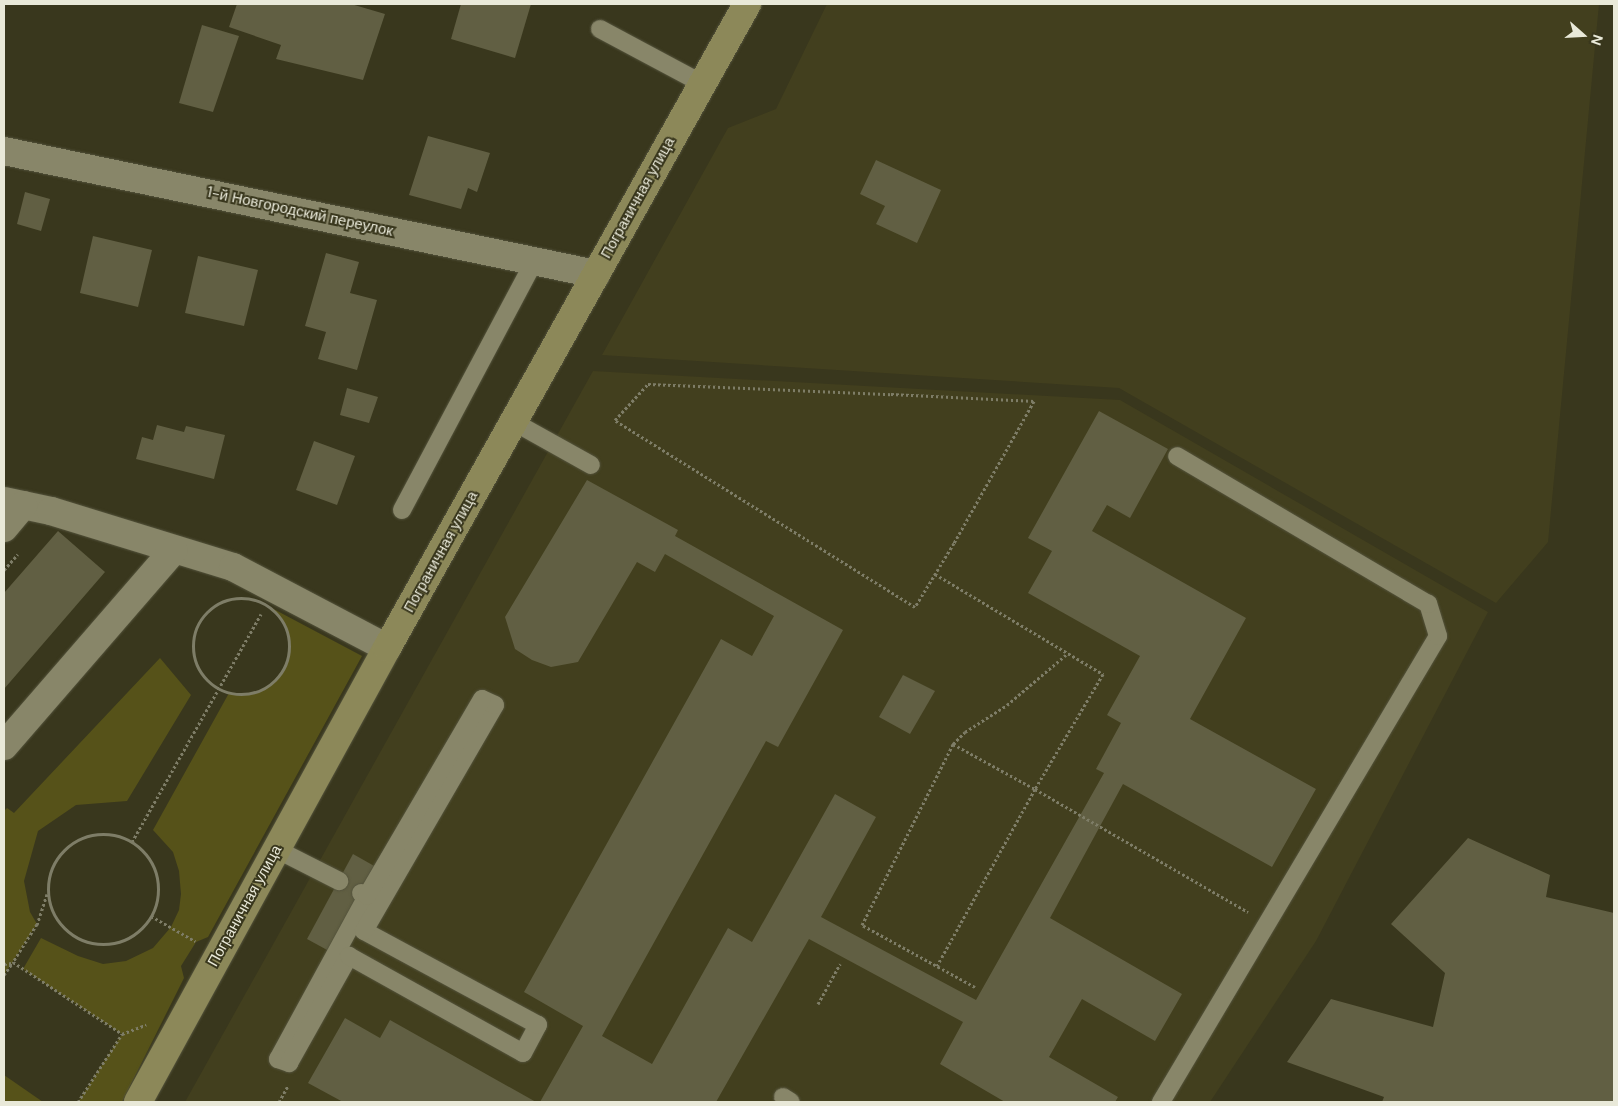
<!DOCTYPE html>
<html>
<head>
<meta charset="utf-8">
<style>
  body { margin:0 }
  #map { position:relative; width:1618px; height:1106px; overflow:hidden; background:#39371d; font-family:"DM Sans",sans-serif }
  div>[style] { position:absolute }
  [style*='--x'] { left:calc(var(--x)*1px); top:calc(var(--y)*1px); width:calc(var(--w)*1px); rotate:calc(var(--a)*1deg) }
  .built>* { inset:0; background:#423f1e }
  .green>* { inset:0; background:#565219 }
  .building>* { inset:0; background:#615f43 }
  .path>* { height:3px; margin-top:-1.5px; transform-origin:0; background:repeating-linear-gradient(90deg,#7e7d67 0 2.5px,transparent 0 5px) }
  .path>.ring { margin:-1.5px; padding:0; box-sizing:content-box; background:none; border:3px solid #7e7d67; border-radius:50% }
  .roads { filter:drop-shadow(0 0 1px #54533c) drop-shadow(0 0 1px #54533c) }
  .lane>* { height:18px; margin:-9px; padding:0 9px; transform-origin:9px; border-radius:9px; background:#888669 }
  .street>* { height:28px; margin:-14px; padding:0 14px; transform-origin:14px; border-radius:14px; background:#888669 }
  .secondary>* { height:28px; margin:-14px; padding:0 14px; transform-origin:14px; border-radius:14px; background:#8c8859 }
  span { translate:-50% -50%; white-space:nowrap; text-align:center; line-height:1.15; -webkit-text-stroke:4px #39371d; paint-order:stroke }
  .street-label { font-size:15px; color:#e9e9d9 }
  .frame { position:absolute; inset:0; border:5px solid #e9e9d9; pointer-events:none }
  .north { position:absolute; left:1558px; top:10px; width:50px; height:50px; -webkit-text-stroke:4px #39371d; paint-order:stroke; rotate:109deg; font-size:14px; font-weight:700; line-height:20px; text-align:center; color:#e9e9d9 }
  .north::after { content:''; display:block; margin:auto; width:18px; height:22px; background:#e9e9d9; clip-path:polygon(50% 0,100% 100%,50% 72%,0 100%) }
</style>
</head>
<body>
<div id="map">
  <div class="built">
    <i style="clip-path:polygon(827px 4px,1599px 4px,1548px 542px,1496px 603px,1119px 388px,602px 355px,728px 128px,776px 109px)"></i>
    <i style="clip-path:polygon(593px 371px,1120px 400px,1488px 612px,1316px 941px,1210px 1102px,185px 1102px)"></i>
  </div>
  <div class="green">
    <i style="clip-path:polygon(266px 605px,362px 656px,208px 937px,196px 942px,181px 966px,184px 978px,122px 1102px,78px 1102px,122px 1034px,23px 969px,41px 938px,78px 956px,103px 964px,126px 961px,153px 948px,171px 927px,179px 910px,181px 894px,179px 871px,173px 852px,153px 830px,229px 693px,244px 694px,259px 691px,272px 683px,282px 672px,288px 658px,289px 643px,286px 628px,278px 615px)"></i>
    <i style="clip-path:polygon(160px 658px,191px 695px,127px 801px,76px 805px,38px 831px,24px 881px,30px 912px,37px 924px,4px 975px,4px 811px,7px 808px,14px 813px)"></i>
    <i style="clip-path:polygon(4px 1075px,43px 1102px,4px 1102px)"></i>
  </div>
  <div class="building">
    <i style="clip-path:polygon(237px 4px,351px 4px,385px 14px,363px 80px,276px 59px,281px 45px,229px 27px)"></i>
    <i style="clip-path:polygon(461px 4px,531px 4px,515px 58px,451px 39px)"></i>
    <i style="clip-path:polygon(202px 25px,239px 36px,213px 112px,179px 103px)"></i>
    <i style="clip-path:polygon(428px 136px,490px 153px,477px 192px,468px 188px,461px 209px,409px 195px)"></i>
    <i style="clip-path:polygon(876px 160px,941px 190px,917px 243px,876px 224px,885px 206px,860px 194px)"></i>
    <i style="clip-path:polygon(25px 192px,50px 199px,41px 231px,17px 224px)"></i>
    <i style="clip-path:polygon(93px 236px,152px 250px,138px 307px,80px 293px)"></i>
    <i style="clip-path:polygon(326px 253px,359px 262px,350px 293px,377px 300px,357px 370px,318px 359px,326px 332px,305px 326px)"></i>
    <i style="clip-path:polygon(198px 256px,258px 270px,244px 326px,185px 313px)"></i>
    <i style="clip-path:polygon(347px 388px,378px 397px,369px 423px,340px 415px)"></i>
    <i style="clip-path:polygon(1099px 411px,1168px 449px,1130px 518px,1107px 505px,1092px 531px,1246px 618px,1190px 719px,1316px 789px,1272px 867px,1123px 784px,1050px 918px,1182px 994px,1155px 1041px,1082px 999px,1049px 1057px,1118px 1097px,1115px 1102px,1005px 1102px,940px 1064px,963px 1022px,809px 939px,716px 1102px,540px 1102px,583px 1026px,524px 992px,721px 639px,752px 656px,774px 616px,665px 554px,655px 572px,637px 562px,578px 662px,551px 667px,532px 660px,515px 649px,505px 617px,587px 480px,678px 530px,675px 536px,843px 630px,778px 747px,766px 741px,602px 1036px,652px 1064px,728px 928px,752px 942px,835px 794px,876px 817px,821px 917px,976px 1000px,1104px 773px,1096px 769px,1121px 723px,1107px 715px,1140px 656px,1028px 593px,1052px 551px,1028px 538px)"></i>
    <i style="clip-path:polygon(157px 425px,184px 432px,186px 426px,225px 435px,214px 479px,136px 459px,142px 437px,153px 440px)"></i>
    <i style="clip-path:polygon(314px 441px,355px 456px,337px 505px,296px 490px)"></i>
    <i style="clip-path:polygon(58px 531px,105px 572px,4px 689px,4px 593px)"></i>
    <i style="clip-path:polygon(903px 675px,935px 691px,910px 734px,879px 717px)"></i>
    <i style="clip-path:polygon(1468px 838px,1550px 875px,1546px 897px,1614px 913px,1614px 1102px,1382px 1102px,1384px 1097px,1287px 1062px,1331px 999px,1433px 1027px,1445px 973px,1391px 924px)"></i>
    <i style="clip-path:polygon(353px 854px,376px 867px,329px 951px,307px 939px)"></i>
    <i style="clip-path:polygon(345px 1018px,380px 1038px,390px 1020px,536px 1102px,343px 1102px,308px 1083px)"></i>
  </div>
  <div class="path">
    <i style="--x:648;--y:384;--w:243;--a:2.4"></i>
    <i style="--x:891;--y:394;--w:143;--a:2.8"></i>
    <i style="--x:1034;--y:401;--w:163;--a:119.4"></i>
    <i style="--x:954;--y:543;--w:75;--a:121.4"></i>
    <i style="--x:915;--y:607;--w:354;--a:-148.1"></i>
    <i style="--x:615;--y:420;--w:49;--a:-47.5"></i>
    <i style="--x:4;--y:570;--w:21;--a:-49"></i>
    <i style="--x:935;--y:574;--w:196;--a:30.8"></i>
    <i style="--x:1103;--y:674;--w:134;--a:120.6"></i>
    <i style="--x:1035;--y:789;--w:202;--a:119"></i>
    <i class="ring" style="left:193px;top:598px;width:93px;height:93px"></i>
    <i style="--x:953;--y:744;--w:94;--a:28.8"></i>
    <i style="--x:1035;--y:789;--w:246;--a:30"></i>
    <i class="ring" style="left:48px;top:834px;width:107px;height:107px"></i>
    <i style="--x:132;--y:842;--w:262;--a:-60.5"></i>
    <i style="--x:47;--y:894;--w:32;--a:108"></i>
    <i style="--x:37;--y:924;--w:45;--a:122.3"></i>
    <i style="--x:13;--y:962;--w:131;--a:33.4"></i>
    <i style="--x:122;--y:1034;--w:26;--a:-21"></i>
    <i style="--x:151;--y:916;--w:51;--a:29.6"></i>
    <i style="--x:4;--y:964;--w:8;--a:-7"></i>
    <i style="--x:4;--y:975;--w:16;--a:-55"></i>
    <i style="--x:975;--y:987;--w:129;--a:-151.2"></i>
    <i style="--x:862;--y:925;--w:203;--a:-63.3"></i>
    <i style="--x:953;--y:744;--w:17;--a:-45"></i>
    <i style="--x:965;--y:732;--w:50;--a:-32.7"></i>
    <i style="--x:1007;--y:705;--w:80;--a:-40.4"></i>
    <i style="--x:818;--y:1004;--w:46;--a:-61.2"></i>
    <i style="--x:78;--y:1102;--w:81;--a:-57.1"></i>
    <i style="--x:279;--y:1102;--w:18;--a:-61"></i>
  </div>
  <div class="roads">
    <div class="lane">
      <i style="--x:600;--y:29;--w:117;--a:28.1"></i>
      <i style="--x:514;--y:422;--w:88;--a:29.2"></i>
      <i style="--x:402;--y:510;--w:283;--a:-62"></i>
      <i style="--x:276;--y:849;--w:71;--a:26.9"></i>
      <i style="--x:361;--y:893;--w:7;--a:27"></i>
      <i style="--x:367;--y:896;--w:186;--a:118.6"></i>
      <i style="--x:278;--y:1059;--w:12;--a:20"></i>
      <i style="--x:289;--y:1063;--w:123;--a:-60.7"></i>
      <i style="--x:349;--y:956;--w:199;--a:29.1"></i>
      <i style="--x:523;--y:1053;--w:32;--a:-62"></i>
      <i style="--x:538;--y:1025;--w:198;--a:-151.6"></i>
      <i style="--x:364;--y:931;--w:261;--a:-59.9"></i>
      <i style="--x:495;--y:705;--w:14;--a:-155"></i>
      <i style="--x:482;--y:699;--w:228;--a:120.3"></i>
      <i style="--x:783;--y:1097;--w:9;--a:32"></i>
      <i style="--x:1161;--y:1102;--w:542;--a:-59.27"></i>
      <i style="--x:1438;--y:636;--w:34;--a:-107"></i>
      <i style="--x:1428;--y:604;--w:291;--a:-149.5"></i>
    </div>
    <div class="street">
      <i style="--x:4;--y:151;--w:605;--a:11.74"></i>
      <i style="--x:4;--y:501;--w:48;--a:12"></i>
      <i style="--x:51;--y:511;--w:190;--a:17.1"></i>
      <i style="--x:233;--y:567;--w:174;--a:27.7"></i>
      <i style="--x:4;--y:528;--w:30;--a:-50"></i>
      <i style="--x:4;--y:746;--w:259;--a:-49.1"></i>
    </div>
    <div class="secondary">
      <i style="--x:138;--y:1102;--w:518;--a:-61.26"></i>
      <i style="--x:387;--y:648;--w:738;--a:-60.79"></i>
    </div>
  </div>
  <div class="street-label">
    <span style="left:638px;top:198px;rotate:-61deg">Пограничная улица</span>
    <span style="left:300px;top:212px;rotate:12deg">1-й Новгородский переулок</span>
    <span style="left:441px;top:552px;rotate:-61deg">Пограничная улица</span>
    <span style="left:245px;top:906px;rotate:-61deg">Пограничная улица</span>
  </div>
  <div class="frame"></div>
  <div class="north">N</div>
</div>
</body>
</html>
